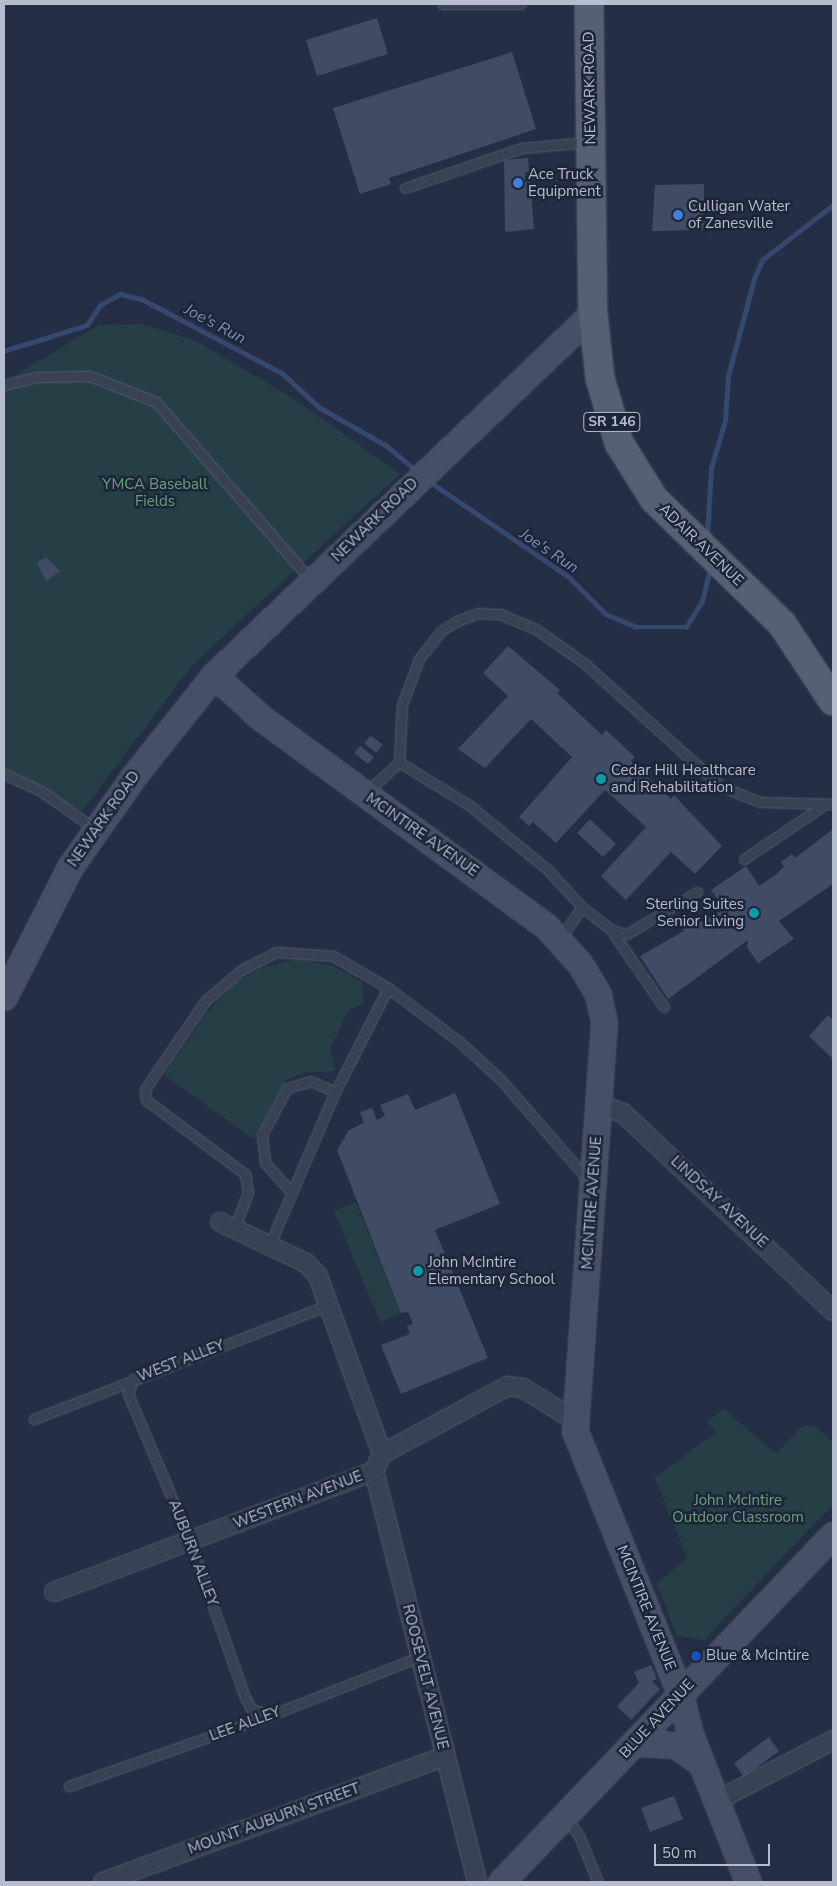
<!DOCTYPE html>
<html>
<head>
<meta charset="utf-8">
<style>
  body { margin:0 }
  #map { position:relative; width:837px; height:1886px; overflow:hidden; background:#242f45; font-family:"Nunito Sans",sans-serif }
  div>[style] { position:absolute }
  [style*='--x'] { left:calc(var(--x)*1px); top:calc(var(--y)*1px); width:calc(var(--w)*1px); rotate:calc(var(--a)*1deg) }
  .green>* { inset:0; background:#263f46 }
  .stream>* { height:4.5px; margin:-2.25px; padding:0 2.25px; transform-origin:2.25px; border-radius:2.25px; background:#36486d }
  .building>* { inset:0; background:#404b65 }
  .roads { filter:drop-shadow(0 0 1px #545c6e) drop-shadow(0 0 1px #545c6e) }
  .lane>* { height:9px; margin:-4.5px; padding:0 4.5px; transform-origin:4.5px; border-radius:4.5px; background:#394154 }
  .street>* { height:18px; margin:-9px; padding:0 9px; transform-origin:9px; border-radius:9px; background:#394154 }
  .secondary>* { height:25px; margin:-12.5px; padding:0 12.5px; transform-origin:12.5px; border-radius:12.5px; background:#464f67 }
  .primary>* { height:28px; margin:-14px; padding:0 14px; transform-origin:14px; border-radius:14px; background:#566074 }
  .dots>* { width:14px; height:14px; translate:-50% -50%; box-sizing:border-box; border:2px solid #1d2639; border-radius:50% }
  span { translate:-50% -50%; white-space:nowrap; text-align:center; line-height:1.15; -webkit-text-stroke:5px #1d2639; paint-order:stroke }
  .shield-label span { padding:1px 4px; background:#1d2639; border:1px solid; border-radius:4px; -webkit-text-stroke-width:0 }
  .shield-label { font-size:14px; color:#b6bdce; font-weight:700 }
  .street-label { font-size:15px; color:#b6bdce }
  .poi-label { font-size:15px; color:#b6bdce }
  .left { translate:0 -50%; text-align:left }
  .right { translate:-100% -50%; text-align:right }
  .park-label { font-size:15px; color:#6aa17c }
  .water-label { font-size:16px; color:#7b8eb8; font-style:italic }
  .frame { position:absolute; inset:0; border:5px solid #b6bdce; pointer-events:none }
  .scale { position:absolute; left:654px; top:1844px; width:116px; height:22px; box-sizing:border-box; border:2px solid #b6bdce; border-top:0; padding-left:6px; font-size:15px; line-height:18px; white-space:nowrap; color:#b6bdce; -webkit-text-stroke:4px #1d2639; paint-order:stroke }
</style>
</head>
<body>
<div id="map">
  <div class="green">
    <i style="clip-path:polygon(142px 324px,196px 341px,294px 399px,400px 474px,194px 663px,82px 811px,4px 771px,4px 382px,99px 325px)"></i>
    <i style="clip-path:polygon(297px 959px,333px 966px,362px 982px,364px 1003px,348px 1011px,330px 1049px,336px 1071px,303px 1073px,286px 1080px,254px 1139px,164px 1075px,206px 1014px,232px 985px,259px 969px)"></i>
    <i style="clip-path:polygon(356px 1202px,401px 1313px,380px 1322px,334px 1211px)"></i>
    <i style="clip-path:polygon(724px 1409px,776px 1454px,802px 1426px,815px 1426px,833px 1442px,833px 1504px,704px 1640px,677px 1636px,657px 1583px,687px 1558px,655px 1478px,716px 1432px,707px 1421px)"></i>
  </div>
  <div class="stream">
    <i style="--x:4;--y:351;--w:87;--a:-17.4"></i>
    <i style="--x:87;--y:325;--w:24;--a:-57"></i>
    <i style="--x:100;--y:305;--w:23;--a:-29"></i>
    <i style="--x:120;--y:294;--w:23;--a:13"></i>
    <i style="--x:142;--y:299;--w:158;--a:27.9"></i>
    <i style="--x:282;--y:373;--w:50;--a:42.6"></i>
    <i style="--x:319;--y:407;--w:78;--a:29.8"></i>
    <i style="--x:387;--y:446;--w:39;--a:40"></i>
    <i style="--x:429;--y:481;--w:168;--a:34.4"></i>
    <i style="--x:568;--y:576;--w:54;--a:45"></i>
    <i style="--x:606;--y:614;--w:33;--a:23"></i>
    <i style="--x:636;--y:627;--w:50;--a:0"></i>
    <i style="--x:686;--y:627;--w:31;--a:-58"></i>
    <i style="--x:702;--y:601;--w:34;--a:-76"></i>
    <i style="--x:707;--y:536;--w:68;--a:-86.6"></i>
    <i style="--x:711;--y:468;--w:49;--a:-73.4"></i>
    <i style="--x:725;--y:421;--w:45;--a:-86.2"></i>
    <i style="--x:728;--y:376;--w:100;--a:-75"></i>
    <i style="--x:754;--y:279;--w:21;--a:-67"></i>
    <i style="--x:762;--y:260;--w:90;--a:-37.8"></i>
  </div>
  <div class="building">
    <i style="clip-path:polygon(377px 18px,388px 54px,317px 76px,306px 40px)"></i>
    <i style="clip-path:polygon(512px 52px,536px 129px,389px 178px,391px 184px,360px 194px,333px 108px)"></i>
    <i style="clip-path:polygon(528px 158px,534px 229px,505px 232px,504px 160px)"></i>
    <i style="clip-path:polygon(704px 184px,704px 230px,652px 231px,655px 185px)"></i>
    <i style="clip-path:polygon(46px 557px,60px 571px,46px 581px,37px 563px)"></i>
    <i style="clip-path:polygon(508px 646px,560px 690px,557px 693px,602px 735px,606px 730px,635px 757px,631px 761px,671px 799px,674px 795px,722px 846px,695px 874px,671px 852px,626px 900px,601px 876px,646px 827px,605px 790px,556px 843px,533px 822px,529px 826px,519px 817px,572px 757px,531px 719px,485px 768px,458px 749px,508px 696px,483px 673px)"></i>
    <i style="clip-path:polygon(371px 736px,383px 745px,376px 753px,364px 743px)"></i>
    <i style="clip-path:polygon(360px 746px,374px 757px,368px 764px,354px 753px)"></i>
    <i style="clip-path:polygon(590px 819px,616px 844px,603px 857px,577px 833px)"></i>
    <i style="clip-path:polygon(833px 829px,833px 884px,779px 921px,794px 939px,758px 963px,747px 947px,748px 940px,668px 999px,640px 956px,684px 931px,681px 927px,694px 918px,697px 922px,706px 920px,724px 908px,711px 890px,746px 866px,759px 886px,778px 873px,784px 866px,781px 862px,792px 854px,795px 858px)"></i>
    <i style="clip-path:polygon(828px 1015px,833px 1020px,833px 1059px,809px 1036px)"></i>
    <i style="clip-path:polygon(455px 1093px,500px 1204px,435px 1230px,488px 1358px,401px 1394px,381px 1345px,410px 1334px,407px 1326px,413px 1324px,408px 1312px,401px 1313px,337px 1150px,349px 1130px,364px 1123px,360px 1112px,372px 1108px,377px 1120px,385px 1116px,380px 1105px,408px 1094px,415px 1110px)"></i>
    <i style="clip-path:polygon(651px 1665px,657px 1679px,652px 1681px,660px 1689px,631px 1720px,617px 1706px,639px 1683px,634px 1672px)"></i>
    <i style="clip-path:polygon(769px 1737px,779px 1751px,744px 1777px,734px 1763px)"></i>
    <i style="clip-path:polygon(674px 1796px,683px 1819px,650px 1832px,641px 1808px)"></i>
  </div>
  <div class="roads">
    <div class="lane">
      <i style="--x:442;--y:4;--w:79;--a:0"></i>
      <i style="--x:405;--y:188;--w:123;--a:-19"></i>
      <i style="--x:521;--y:148;--w:67;--a:-5.1"></i>
      <i style="--x:4;--y:385;--w:33;--a:-14"></i>
      <i style="--x:36;--y:377;--w:54;--a:-1.1"></i>
      <i style="--x:90;--y:376;--w:71;--a:21.5"></i>
      <i style="--x:156;--y:402;--w:236;--a:49"></i>
      <i style="--x:399;--y:762;--w:57;--a:-87"></i>
      <i style="--x:402;--y:705;--w:49;--a:-69.7"></i>
      <i style="--x:419;--y:659;--w:36;--a:-52"></i>
      <i style="--x:441;--y:631;--w:19;--a:-32"></i>
      <i style="--x:457;--y:621;--w:22;--a:-21"></i>
      <i style="--x:478;--y:613;--w:22;--a:3"></i>
      <i style="--x:500;--y:614;--w:39;--a:23"></i>
      <i style="--x:536;--y:629;--w:59;--a:35.3"></i>
      <i style="--x:584;--y:663;--w:183;--a:42.1"></i>
      <i style="--x:720;--y:786;--w:43;--a:21.8"></i>
      <i style="--x:760;--y:802;--w:73;--a:1.6"></i>
      <i style="--x:4;--y:774;--w:41;--a:24.7"></i>
      <i style="--x:41;--y:791;--w:66;--a:35.1"></i>
      <i style="--x:366;--y:793;--w:45;--a:-43.2"></i>
      <i style="--x:399;--y:762;--w:82;--a:31.6"></i>
      <i style="--x:469;--y:805;--w:101;--a:39.4"></i>
      <i style="--x:547;--y:869;--w:52;--a:47.4"></i>
      <i style="--x:582;--y:907;--w:38;--a:125"></i>
      <i style="--x:744;--y:859;--w:97;--a:-34"></i>
      <i style="--x:582;--y:907;--w:37;--a:38"></i>
      <i style="--x:611;--y:930;--w:16;--a:14"></i>
      <i style="--x:627;--y:934;--w:82;--a:-31"></i>
      <i style="--x:611;--y:930;--w:93;--a:55.5"></i>
      <i style="--x:292;--y:1193;--w:40;--a:-132"></i>
      <i style="--x:265;--y:1163;--w:28;--a:-96"></i>
      <i style="--x:262;--y:1135;--w:53;--a:-62"></i>
      <i style="--x:287;--y:1088;--w:25;--a:-16"></i>
      <i style="--x:311;--y:1081;--w:26;--a:25"></i>
      <i style="--x:234;--y:1229;--w:40;--a:-69"></i>
      <i style="--x:248;--y:1192;--w:18;--a:-99"></i>
      <i style="--x:245;--y:1174;--w:124;--a:-143.2"></i>
      <i style="--x:146;--y:1100;--w:11;--a:-95"></i>
      <i style="--x:145;--y:1089;--w:108;--a:-55.6"></i>
      <i style="--x:206;--y:1000;--w:46;--a:-40.6"></i>
      <i style="--x:241;--y:970;--w:39;--a:-27"></i>
      <i style="--x:276;--y:952;--w:57;--a:4"></i>
      <i style="--x:333;--y:956;--w:64;--a:30.2"></i>
      <i style="--x:388;--y:988;--w:91;--a:37"></i>
      <i style="--x:461;--y:1043;--w:56;--a:42.8"></i>
      <i style="--x:502;--y:1081;--w:133;--a:49"></i>
      <i style="--x:269;--y:1246;--w:168;--a:-66.8"></i>
      <i style="--x:335;--y:1092;--w:117;--a:-63"></i>
      <i style="--x:133;--y:1379;--w:16;--a:108"></i>
      <i style="--x:128;--y:1394;--w:160;--a:67.1"></i>
      <i style="--x:190;--y:1541;--w:165;--a:70.6"></i>
      <i style="--x:245;--y:1697;--w:13;--a:63"></i>
      <i style="--x:251;--y:1709;--w:21;--a:17"></i>
      <i style="--x:34;--y:1419;--w:315;--a:-21.2"></i>
      <i style="--x:69;--y:1786;--w:214;--a:-19.4"></i>
      <i style="--x:271;--y:1715;--w:159;--a:-21.4"></i>
      <i style="--x:566;--y:1817;--w:23;--a:56"></i>
      <i style="--x:579;--y:1836;--w:50;--a:67.6"></i>
    </div>
    <div class="street">
      <i style="--x:597;--y:1104;--w:28;--a:19"></i>
      <i style="--x:623;--y:1113;--w:289;--a:43.3"></i>
      <i style="--x:220;--y:1222;--w:95;--a:25.5"></i>
      <i style="--x:306;--y:1263;--w:18;--a:47"></i>
      <i style="--x:318;--y:1276;--w:189;--a:70.2"></i>
      <i style="--x:374;--y:1471;--w:424;--a:75.9"></i>
      <i style="--x:54;--y:1592;--w:342;--a:-20.7"></i>
      <i style="--x:374;--y:1471;--w:19;--a:-65"></i>
      <i style="--x:382;--y:1454;--w:143;--a:-28.4"></i>
      <i style="--x:508;--y:1386;--w:15;--a:8"></i>
      <i style="--x:523;--y:1388;--w:62;--a:31.9"></i>
      <i style="--x:716;--y:1801;--w:132;--a:-27.5"></i>
      <i style="--x:103;--y:1882;--w:364;--a:-20.2"></i>
    </div>
    <div class="secondary">
      <i style="--x:214;--y:675;--w:62;--a:42.4"></i>
      <i style="--x:260;--y:717;--w:354;--a:36.2"></i>
      <i style="--x:546;--y:926;--w:51;--a:48.2"></i>
      <i style="--x:580;--y:964;--w:35;--a:59"></i>
      <i style="--x:598;--y:994;--w:30;--a:78"></i>
      <i style="--x:604;--y:1023;--w:409;--a:94.1"></i>
      <i style="--x:575;--y:1431;--w:283;--a:68.2"></i>
      <i style="--x:680;--y:1694;--w:41;--a:76"></i>
      <i style="--x:690;--y:1734;--w:159;--a:68.6"></i>
      <i style="--x:4;--y:997;--w:146;--a:-63.1"></i>
      <i style="--x:70;--y:867;--w:110;--a:-55"></i>
      <i style="--x:133;--y:777;--w:130;--a:-51.5"></i>
      <i style="--x:214;--y:675;--w:524;--a:-43.69"></i>
      <i style="--x:635;--y:1743;--w:40;--a:2.9"></i>
      <i style="--x:675;--y:1745;--w:32;--a:35"></i>
      <i style="--x:501;--y:1882;--w:480;--a:-46.3"></i>
    </div>
    <div class="primary">
      <i style="--x:589;--y:4;--w:309;--a:89.3"></i>
      <i style="--x:593;--y:313;--w:65;--a:83.9"></i>
      <i style="--x:600;--y:378;--w:68;--a:73.7"></i>
      <i style="--x:619;--y:443;--w:66;--a:58"></i>
      <i style="--x:654;--y:499;--w:179;--a:44.3"></i>
      <i style="--x:782;--y:624;--w:92;--a:56.5"></i>
    </div>
  </div>
  <div class="dots">
    <i style="left:518px;top:183px;background:#3f7fe0"></i>
    <i style="left:678px;top:215px;background:#3f7fe0"></i>
    <i style="left:601px;top:779px;background:#0f9aa8"></i>
    <i style="left:754px;top:913px;background:#0f9aa8"></i>
    <i style="left:418px;top:1271px;background:#0f9aa8"></i>
    <i style="left:696px;top:1656px;background:#1a4fb4"></i>
  </div>
  <div class="shield-label">
    <span style="left:612px;top:422px">SR 146</span>
  </div>
  <div class="street-label">
    <span style="left:590px;top:88px;rotate:-91deg">NEWARK ROAD</span>
    <span style="left:375px;top:520px;rotate:-44deg">NEWARK ROAD</span>
    <span style="left:701px;top:545px;rotate:44deg">ADAIR AVENUE</span>
    <span style="left:104px;top:819px;rotate:-55deg">NEWARK ROAD</span>
    <span style="left:422px;top:835px;rotate:35deg">MCINTIRE AVENUE</span>
    <span style="left:719px;top:1202px;rotate:43deg">LINDSAY AVENUE</span>
    <span style="left:592px;top:1203px;rotate:-86deg">MCINTIRE AVENUE</span>
    <span style="left:181px;top:1361px;rotate:-21deg">WEST ALLEY</span>
    <span style="left:298px;top:1500px;rotate:-21deg">WESTERN AVENUE</span>
    <span style="left:193px;top:1553px;rotate:69deg">AUBURN ALLEY</span>
    <span style="left:646px;top:1608px;rotate:68deg">MCINTIRE AVENUE</span>
    <span style="left:425px;top:1677px;rotate:76deg">ROOSEVELT AVENUE</span>
    <span style="left:657px;top:1719px;rotate:-47deg">BLUE AVENUE</span>
    <span style="left:245px;top:1724px;rotate:-20deg">LEE ALLEY</span>
    <span style="left:274px;top:1819px;rotate:-20deg">MOUNT AUBURN STREET</span>
  </div>
  <div class="poi-label">
    <span class="left" style="left:528px;top:183px">Ace Truck<br>Equipment</span>
    <span class="left" style="left:688px;top:215px">Culligan Water<br>of Zanesville</span>
    <span class="left" style="left:611px;top:779px">Cedar Hill Healthcare<br>and Rehabilitation</span>
    <span class="right" style="left:744px;top:913px">Sterling Suites<br>Senior Living</span>
    <span class="left" style="left:428px;top:1271px">John McIntire<br>Elementary School</span>
    <span class="left" style="left:706px;top:1656px">Blue &amp; McIntire</span>
  </div>
  <div class="park-label">
    <span style="left:155px;top:493px">YMCA Baseball<br>Fields</span>
    <span style="left:738px;top:1509px">John McIntire<br>Outdoor Classroom</span>
  </div>
  <div class="water-label">
    <span style="left:215px;top:324px;rotate:28deg">Joe's Run</span>
    <span style="left:549px;top:551px;rotate:34deg">Joe's Run</span>
  </div>
  <div class="frame"></div>
  <div class="scale">50 m</div>
</div>
</body>
</html>
